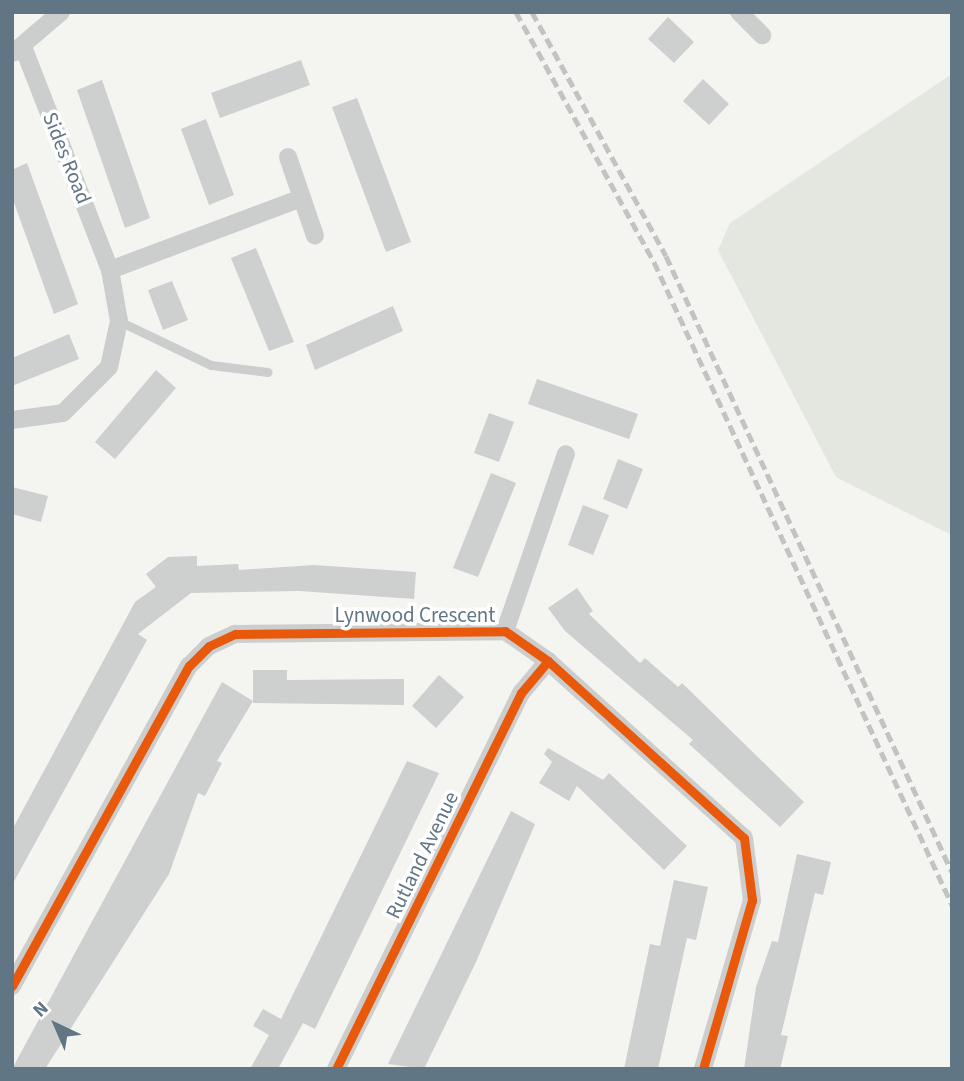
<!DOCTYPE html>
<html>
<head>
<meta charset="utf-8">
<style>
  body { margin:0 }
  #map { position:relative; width:964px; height:1081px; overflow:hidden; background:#f4f4f1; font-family:"Source Sans 3",sans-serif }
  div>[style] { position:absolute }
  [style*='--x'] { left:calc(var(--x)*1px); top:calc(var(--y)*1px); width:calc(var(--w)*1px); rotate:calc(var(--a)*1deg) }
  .green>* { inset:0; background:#e3e7df }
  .building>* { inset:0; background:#cecfcf }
  .lane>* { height:9px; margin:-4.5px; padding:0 4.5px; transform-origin:4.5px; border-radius:4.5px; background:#cccece }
  .street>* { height:18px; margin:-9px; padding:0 9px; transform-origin:9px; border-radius:9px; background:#cccece }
  .rail>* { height:5px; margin-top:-2.5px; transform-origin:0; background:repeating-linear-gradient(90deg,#c2c4c4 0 10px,transparent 0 15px) }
  .cycleway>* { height:9px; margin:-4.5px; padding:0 4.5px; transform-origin:4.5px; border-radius:4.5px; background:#e8590c }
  span { translate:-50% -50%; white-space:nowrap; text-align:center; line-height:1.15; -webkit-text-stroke:7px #fff; paint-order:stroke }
  .street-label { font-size:21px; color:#607684 }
  .frame { position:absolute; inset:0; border:14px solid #607684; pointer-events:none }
  .north { position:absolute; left:21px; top:990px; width:70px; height:70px; -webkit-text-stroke:5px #fff; paint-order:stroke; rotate:316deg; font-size:19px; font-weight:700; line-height:28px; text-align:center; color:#607684 }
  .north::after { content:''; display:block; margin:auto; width:24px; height:32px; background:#607684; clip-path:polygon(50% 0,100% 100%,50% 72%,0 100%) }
</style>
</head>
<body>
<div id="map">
  <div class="green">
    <i style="clip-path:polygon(952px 74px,952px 535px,836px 477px,718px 250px,730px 223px)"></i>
  </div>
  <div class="building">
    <i style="clip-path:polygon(668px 17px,694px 42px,674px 63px,648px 39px)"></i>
    <i style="clip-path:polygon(301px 60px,310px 85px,220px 118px,211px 93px)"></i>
    <i style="clip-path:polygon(703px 79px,729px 104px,709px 125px,683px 101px)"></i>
    <i style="clip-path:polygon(102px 80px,150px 218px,125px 228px,77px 90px)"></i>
    <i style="clip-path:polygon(357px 98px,411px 242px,386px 252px,332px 107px)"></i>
    <i style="clip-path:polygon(206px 119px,234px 195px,209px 205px,181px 129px)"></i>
    <i style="clip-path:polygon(27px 163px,78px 304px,54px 314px,12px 197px,12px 170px)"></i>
    <i style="clip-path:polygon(256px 248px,294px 342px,269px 351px,231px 258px)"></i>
    <i style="clip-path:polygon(172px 281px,188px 320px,163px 330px,148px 290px)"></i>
    <i style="clip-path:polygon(393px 306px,403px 331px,315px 370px,306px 345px)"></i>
    <i style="clip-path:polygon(69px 334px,79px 359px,12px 386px,12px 358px)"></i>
    <i style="clip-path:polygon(156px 370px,176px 388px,115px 459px,95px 442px)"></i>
    <i style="clip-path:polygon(537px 379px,638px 414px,629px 439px,528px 404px)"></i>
    <i style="clip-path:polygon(489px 413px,514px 422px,499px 462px,474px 453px)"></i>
    <i style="clip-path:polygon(618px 459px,643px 469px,627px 509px,603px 499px)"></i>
    <i style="clip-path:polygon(491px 473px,516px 483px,478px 577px,453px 568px)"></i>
    <i style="clip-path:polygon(12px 487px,48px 496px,41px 522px,12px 514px)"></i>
    <i style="clip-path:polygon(583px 505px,609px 515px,593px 555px,568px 545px)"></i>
    <i style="clip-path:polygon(197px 556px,197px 566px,238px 564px,239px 570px,314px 565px,416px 572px,414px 599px,299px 591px,191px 593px,138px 634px,147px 640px,12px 885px,12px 830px,135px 602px,156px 587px,146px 574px,168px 557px)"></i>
    <i style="clip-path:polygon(577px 588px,593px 611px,589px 614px,640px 663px,645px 658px,678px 687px,682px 683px,804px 802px,780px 827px,689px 744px,693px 740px,565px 631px,548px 608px)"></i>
    <i style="clip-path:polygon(253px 670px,287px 670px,287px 680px,404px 679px,404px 705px,253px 703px)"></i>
    <i style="clip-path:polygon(439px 675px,464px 697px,436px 728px,412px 706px)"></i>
    <i style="clip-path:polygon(222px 682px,253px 701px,217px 761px,222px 763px,205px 796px,198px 793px,169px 874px,45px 1069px,12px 1069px)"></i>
    <i style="clip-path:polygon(548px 748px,603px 780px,609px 773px,687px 846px,664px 870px,577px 786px,569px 801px,539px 783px,552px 762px,544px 754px)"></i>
    <i style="clip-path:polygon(407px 761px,439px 773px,315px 1029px,303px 1023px,278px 1069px,250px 1069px,269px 1035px,253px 1026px,263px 1009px,281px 1019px)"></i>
    <i style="clip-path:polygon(511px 811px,535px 824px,476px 962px,424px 1069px,388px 1064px)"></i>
    <i style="clip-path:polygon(797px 854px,831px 862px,823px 895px,815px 893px,781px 1035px,788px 1036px,780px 1069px,744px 1069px,756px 987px,772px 941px,778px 942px)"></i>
    <i style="clip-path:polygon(674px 880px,708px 887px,696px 940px,687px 938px,658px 1069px,624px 1069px,650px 944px,660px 946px)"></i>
  </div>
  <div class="lane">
    <i style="--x:119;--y:321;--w:102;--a:25.6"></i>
    <i style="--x:211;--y:365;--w:57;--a:7"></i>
  </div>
  <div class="street">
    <i style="--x:739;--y:12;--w:33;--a:45"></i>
    <i style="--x:13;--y:53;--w:63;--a:-40.5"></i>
    <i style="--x:288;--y:157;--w:83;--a:71.1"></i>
    <i style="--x:110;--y:270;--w:205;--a:-20.6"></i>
    <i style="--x:12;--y:420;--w:51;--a:-7.8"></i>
    <i style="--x:63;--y:413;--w:65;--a:-45"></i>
    <i style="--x:109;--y:367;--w:47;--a:-77.7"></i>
    <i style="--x:119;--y:321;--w:52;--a:-100"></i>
    <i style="--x:110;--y:270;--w:239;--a:-111.3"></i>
    <i style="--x:505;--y:631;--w:187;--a:-71"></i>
    <i style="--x:12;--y:986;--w:366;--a:-61.1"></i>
    <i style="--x:189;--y:666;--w:28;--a:-45"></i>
    <i style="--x:209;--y:646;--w:29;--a:-25"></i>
    <i style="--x:235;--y:634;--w:270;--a:-0.6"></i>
    <i style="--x:505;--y:631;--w:52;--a:34.9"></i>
    <i style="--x:548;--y:661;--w:264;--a:42.1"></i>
    <i style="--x:744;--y:838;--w:63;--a:82.6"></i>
    <i style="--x:752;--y:900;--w:176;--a:106.2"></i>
    <i style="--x:336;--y:1069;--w:419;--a:-63.8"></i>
    <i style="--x:521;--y:693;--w:42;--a:-49.8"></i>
  </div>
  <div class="rail">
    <i style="--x:516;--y:12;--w:286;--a:61.1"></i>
    <i style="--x:654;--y:262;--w:709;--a:65.13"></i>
    <i style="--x:532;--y:12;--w:278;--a:61.2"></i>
    <i style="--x:666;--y:256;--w:679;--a:65.1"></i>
  </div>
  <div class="cycleway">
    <i style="--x:12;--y:986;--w:366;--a:-61.1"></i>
    <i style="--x:189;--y:666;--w:28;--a:-45"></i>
    <i style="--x:209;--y:646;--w:29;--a:-25"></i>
    <i style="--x:235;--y:634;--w:270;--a:-0.6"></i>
    <i style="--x:505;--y:631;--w:52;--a:34.9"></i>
    <i style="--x:548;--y:661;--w:264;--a:42.1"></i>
    <i style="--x:744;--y:838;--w:63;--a:82.6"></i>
    <i style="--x:752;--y:900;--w:176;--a:106.2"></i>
    <i style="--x:336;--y:1069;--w:419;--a:-63.8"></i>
    <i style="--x:521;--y:693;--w:42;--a:-49.8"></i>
  </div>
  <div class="street-label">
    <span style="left:67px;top:158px;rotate:68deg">Sides Road</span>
    <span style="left:415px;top:615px">Lynwood Crescent</span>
    <span style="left:422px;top:855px;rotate:-64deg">Rutland Avenue</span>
  </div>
  <div class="frame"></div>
  <div class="north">N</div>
</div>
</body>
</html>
